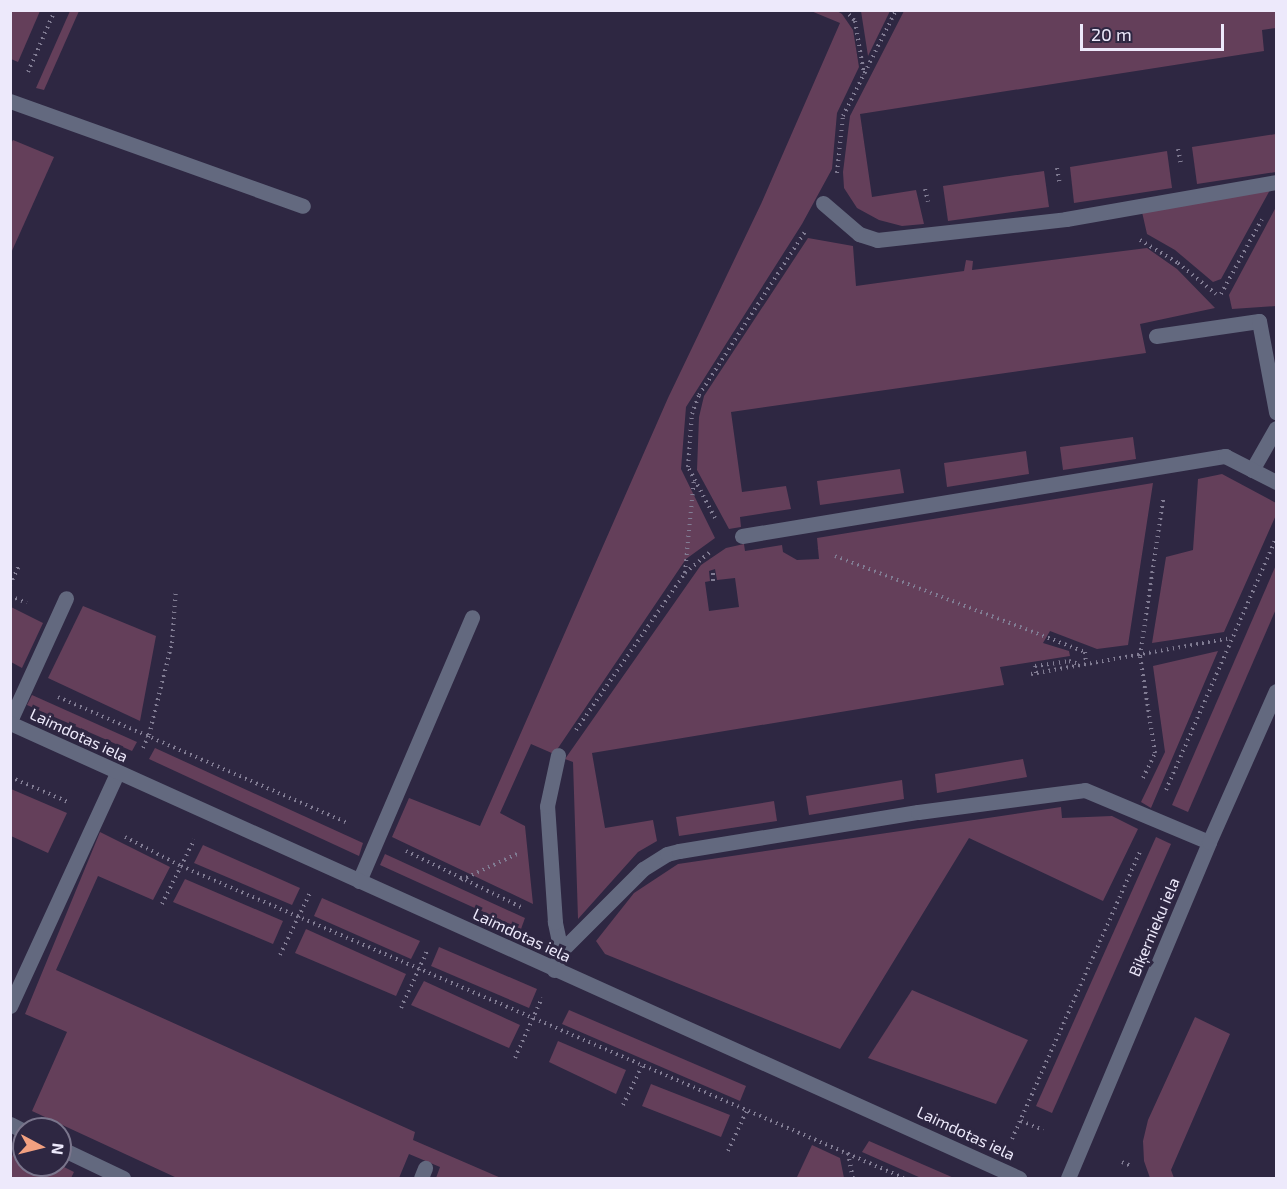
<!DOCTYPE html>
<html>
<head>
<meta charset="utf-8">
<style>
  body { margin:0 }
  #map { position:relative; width:1287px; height:1189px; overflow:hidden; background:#2e2742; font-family:"Exo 2",sans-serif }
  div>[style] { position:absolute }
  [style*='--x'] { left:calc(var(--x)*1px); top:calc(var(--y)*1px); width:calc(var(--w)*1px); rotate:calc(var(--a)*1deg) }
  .green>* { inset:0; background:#643f5a }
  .path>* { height:4px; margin-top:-2px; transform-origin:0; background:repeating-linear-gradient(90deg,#817c93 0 1.5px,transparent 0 6px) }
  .service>* { height:15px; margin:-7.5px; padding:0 7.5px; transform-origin:7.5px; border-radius:7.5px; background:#63697f }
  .minor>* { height:15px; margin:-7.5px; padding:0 7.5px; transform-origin:7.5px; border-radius:7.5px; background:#63697f }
  .tertiary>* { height:15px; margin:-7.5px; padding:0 7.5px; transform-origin:7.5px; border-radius:7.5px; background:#63697f }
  span { translate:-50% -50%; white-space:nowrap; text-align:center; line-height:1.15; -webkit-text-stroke:6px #2e2742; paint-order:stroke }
  .street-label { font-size:16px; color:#ede9fb }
  .frame { position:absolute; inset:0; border:12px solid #ede9fb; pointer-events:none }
  .north { position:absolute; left:12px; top:1117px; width:60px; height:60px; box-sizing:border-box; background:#2e2742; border:2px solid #7a758c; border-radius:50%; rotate:97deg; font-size:16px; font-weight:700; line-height:24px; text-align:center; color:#ede9fb }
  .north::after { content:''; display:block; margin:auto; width:21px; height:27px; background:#f2a080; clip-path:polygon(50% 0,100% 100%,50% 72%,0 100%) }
  .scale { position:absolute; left:1080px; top:24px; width:144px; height:27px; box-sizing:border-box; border:3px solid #ede9fb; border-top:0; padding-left:8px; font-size:18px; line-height:21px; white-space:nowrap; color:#ede9fb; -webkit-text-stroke:4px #2e2742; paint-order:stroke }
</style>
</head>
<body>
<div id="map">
  <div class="green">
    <i style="clip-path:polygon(12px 11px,40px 11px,18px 62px,11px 59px)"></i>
    <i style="clip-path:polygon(70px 11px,79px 11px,44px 90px,36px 88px)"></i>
    <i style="clip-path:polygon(811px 11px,837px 11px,842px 14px,853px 30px,859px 67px,837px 113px,832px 169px,802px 224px,686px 407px,681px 469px,715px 538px,686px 559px,554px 754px,531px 744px,500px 813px,525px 826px,533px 904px,392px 837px,409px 798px,480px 826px,668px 398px,761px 204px,840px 23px)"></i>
    <i style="clip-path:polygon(861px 11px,890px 11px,868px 56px)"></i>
    <i style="clip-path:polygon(904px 11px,1276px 10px,1276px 28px,1262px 30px,1264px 51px,860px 114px,872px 197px,916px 190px,924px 224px,902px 226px,879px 220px,857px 208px,844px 188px,843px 172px,850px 116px)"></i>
    <i style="clip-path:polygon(1276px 134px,1276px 172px,1197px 184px,1192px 147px)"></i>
    <i style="clip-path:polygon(13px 140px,54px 157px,11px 253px,10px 145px)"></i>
    <i style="clip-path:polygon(1167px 151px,1172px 188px,1074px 203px,1070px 167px)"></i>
    <i style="clip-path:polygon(1044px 171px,1049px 207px,948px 221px,943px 186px)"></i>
    <i style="clip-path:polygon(1270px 190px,1221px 279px,1213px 282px,1175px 250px,1147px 234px,1142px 212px)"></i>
    <i style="clip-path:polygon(1276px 207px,1276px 306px,1232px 309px,1229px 295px)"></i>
    <i style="clip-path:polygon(808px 238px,853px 246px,856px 286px,964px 271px,966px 260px,973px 261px,972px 270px,1147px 248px,1177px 269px,1215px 308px,1140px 324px,1146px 353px,731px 412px,742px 492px,786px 486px,791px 509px,740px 517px,741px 527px,729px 529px,697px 470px,699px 417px,704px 396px)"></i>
    <i style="clip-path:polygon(1133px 437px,1136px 459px,1063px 470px,1060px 447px)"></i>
    <i style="clip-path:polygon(1026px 451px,1029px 474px,947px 487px,944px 463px)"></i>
    <i style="clip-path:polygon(900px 469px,904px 493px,820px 505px,817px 481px)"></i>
    <i style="clip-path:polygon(1222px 474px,1276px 503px,1276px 515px,1224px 632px,1152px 643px,1166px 557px,1193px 550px,1198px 479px)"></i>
    <i style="clip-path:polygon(evenodd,1153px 483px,1128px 645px,1097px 649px,1050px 631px,1043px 643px,1069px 651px,1070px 656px,1000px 667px,1004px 685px,592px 753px,605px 828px,653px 820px,657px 841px,638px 852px,578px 919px,573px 762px,565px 759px,701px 565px,726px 548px,744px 544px,745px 551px,782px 545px,783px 552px,797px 560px,819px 559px,817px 538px,1153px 483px,715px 569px,717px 580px,735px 578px,739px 607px,709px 611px,705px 582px,710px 581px,709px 571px,715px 569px)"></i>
    <i style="clip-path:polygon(1276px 565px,1276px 609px,1188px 812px,1172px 805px)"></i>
    <i style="clip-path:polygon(83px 606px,156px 636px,140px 721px,48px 678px)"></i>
    <i style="clip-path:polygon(11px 607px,43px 623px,22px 668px,11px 662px)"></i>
    <i style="clip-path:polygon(1218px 651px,1151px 808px,1141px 802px,1165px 752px,1153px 666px)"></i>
    <i style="clip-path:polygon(32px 695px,137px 742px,132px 751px,27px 705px)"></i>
    <i style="clip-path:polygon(155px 748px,363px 843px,359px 856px,149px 759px)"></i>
    <i style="clip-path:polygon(1023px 759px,1027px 777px,937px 793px,935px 774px)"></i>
    <i style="clip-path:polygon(902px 780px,904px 799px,809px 815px,806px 796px)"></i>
    <i style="clip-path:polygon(11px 789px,67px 813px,48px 853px,11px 836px)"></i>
    <i style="clip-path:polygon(774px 801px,777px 821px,679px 836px,676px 817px)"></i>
    <i style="clip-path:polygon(1061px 807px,1062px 818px,1112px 816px,1138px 829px,1103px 901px,969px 838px,840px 1049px,605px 954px,596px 941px,634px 893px,678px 864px)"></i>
    <i style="clip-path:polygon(100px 832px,170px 867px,153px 900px,98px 876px,56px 970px,415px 1132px,413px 1140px,501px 1178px,436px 1178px,440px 1167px,409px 1154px,399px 1178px,177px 1178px,32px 1111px,67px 1032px,25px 1014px)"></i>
    <i style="clip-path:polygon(1156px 837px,1171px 844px,1052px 1113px,1036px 1106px)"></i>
    <i style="clip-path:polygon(203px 845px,300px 888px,292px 905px,194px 863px)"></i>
    <i style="clip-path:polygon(385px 854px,525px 918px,521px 929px,380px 865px)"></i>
    <i style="clip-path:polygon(185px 879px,283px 921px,273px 944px,173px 902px)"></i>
    <i style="clip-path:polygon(322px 898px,420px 941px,411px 959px,314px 916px)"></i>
    <i style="clip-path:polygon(306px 929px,406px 974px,396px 996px,295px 953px)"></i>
    <i style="clip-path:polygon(439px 947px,537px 989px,529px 1008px,431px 966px)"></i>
    <i style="clip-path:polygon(424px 981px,520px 1025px,509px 1048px,411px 1005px)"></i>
    <i style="clip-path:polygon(912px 990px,1028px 1040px,996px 1104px,868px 1058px)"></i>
    <i style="clip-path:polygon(569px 1010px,746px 1086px,740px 1101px,562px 1024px)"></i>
    <i style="clip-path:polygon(1195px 1017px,1230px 1034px,1171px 1170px,1174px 1178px,1150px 1178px,1144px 1161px,1143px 1141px,1148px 1120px)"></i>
    <i style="clip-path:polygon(558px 1041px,626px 1070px,616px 1094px,549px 1062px)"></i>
    <i style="clip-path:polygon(651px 1084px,730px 1115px,721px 1137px,642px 1106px)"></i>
    <i style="clip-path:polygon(869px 1141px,954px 1178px,921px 1178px,862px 1152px)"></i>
    <i style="clip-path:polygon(17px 1143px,24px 1146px,24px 1165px,60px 1165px,74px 1172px,71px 1178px,11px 1178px,11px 1159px)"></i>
    <i style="clip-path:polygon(812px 1145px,840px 1158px,844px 1178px,797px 1177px)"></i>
  </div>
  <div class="path">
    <i style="--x:845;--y:10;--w:15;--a:48"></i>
    <i style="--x:855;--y:21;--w:54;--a:80.4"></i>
    <i style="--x:28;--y:72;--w:68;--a:-66.5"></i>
    <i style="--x:1178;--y:149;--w:15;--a:79"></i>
    <i style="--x:1057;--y:168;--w:17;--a:80"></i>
    <i style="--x:837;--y:173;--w:57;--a:-84"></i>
    <i style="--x:843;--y:116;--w:119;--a:-63.4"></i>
    <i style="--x:925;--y:189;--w:13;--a:77"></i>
    <i style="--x:1140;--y:240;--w:44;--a:31.2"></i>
    <i style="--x:1178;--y:263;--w:49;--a:39.2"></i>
    <i style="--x:1221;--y:294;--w:85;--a:-61.3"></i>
    <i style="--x:715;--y:518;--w:58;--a:-117.9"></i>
    <i style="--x:688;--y:467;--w:53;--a:-85.7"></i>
    <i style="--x:692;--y:414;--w:20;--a:-70"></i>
    <i style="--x:699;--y:395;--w:197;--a:-57"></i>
    <i style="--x:835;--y:556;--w:268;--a:21"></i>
    <i style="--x:1085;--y:652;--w:11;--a:85"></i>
    <i style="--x:685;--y:573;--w:95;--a:-84.6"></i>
    <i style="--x:713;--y:573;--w:8;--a:90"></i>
    <i style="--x:10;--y:585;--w:21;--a:-65"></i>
    <i style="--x:10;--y:596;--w:18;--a:22"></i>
    <i style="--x:1036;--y:673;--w:7;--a:-98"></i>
    <i style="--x:1035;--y:666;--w:34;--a:-8"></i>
    <i style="--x:1069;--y:661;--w:10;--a:17"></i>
    <i style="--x:1031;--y:674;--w:204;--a:-10.2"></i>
    <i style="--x:58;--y:697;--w:316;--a:23.5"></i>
    <i style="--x:576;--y:730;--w:191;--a:-55.2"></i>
    <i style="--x:685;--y:573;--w:35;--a:-40"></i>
    <i style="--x:143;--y:748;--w:14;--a:-65"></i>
    <i style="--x:149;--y:735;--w:95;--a:-76"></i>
    <i style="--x:172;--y:643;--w:53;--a:-85.7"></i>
    <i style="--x:10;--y:777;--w:63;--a:23.3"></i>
    <i style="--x:1143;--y:778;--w:28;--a:-64"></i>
    <i style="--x:1155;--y:753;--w:98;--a:-98.8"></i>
    <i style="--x:1140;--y:656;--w:158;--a:-81.6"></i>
    <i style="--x:1166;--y:790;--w:275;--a:-66.4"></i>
    <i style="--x:125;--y:837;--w:63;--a:27.4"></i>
    <i style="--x:181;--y:866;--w:787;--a:23.34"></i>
    <i style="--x:406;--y:851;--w:128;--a:26"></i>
    <i style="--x:461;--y:880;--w:62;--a:-24.9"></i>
    <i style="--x:162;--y:904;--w:72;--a:-63.4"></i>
    <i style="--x:280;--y:955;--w:69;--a:-64.2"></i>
    <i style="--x:401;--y:1008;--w:65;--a:-65.4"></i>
    <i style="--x:515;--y:1058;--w:66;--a:-65.8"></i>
    <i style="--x:623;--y:1105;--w:43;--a:-64"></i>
    <i style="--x:1021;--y:1121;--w:24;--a:22"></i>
    <i style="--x:1012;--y:1139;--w:317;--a:-66"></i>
    <i style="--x:728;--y:1151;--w:45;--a:-65.1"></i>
    <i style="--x:848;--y:1153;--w:25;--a:79"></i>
    <i style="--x:1122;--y:1162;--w:10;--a:24"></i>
  </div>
  <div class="service">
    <i style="--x:10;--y:101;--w:311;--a:19.7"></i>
    <i style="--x:823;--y:203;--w:48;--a:40.7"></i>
    <i style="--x:859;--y:234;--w:19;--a:18"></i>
    <i style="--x:877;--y:240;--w:190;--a:-6.3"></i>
    <i style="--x:1066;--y:219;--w:213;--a:-10"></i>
    <i style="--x:1156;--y:336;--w:104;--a:-8.3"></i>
    <i style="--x:1259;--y:321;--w:93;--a:79.4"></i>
    <i style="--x:1252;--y:470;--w:48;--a:-60.3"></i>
    <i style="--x:742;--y:536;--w:490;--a:-9.4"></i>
    <i style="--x:1225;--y:456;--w:57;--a:27"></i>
    <i style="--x:10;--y:721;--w:135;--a:-65.5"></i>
    <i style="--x:359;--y:881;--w:287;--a:-66.8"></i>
    <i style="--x:561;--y:951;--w:116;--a:-45"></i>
    <i style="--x:643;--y:869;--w:28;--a:-32"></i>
    <i style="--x:667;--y:854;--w:12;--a:-14"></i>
    <i style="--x:679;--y:851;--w:242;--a:-9.3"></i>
    <i style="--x:918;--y:812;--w:168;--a:-7.5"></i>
    <i style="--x:1085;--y:790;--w:134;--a:22.8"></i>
    <i style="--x:554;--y:970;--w:20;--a:-70"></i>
    <i style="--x:561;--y:951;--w:30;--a:-102"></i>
    <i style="--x:555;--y:922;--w:116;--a:-93.9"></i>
    <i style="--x:547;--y:806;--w:52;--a:-77.8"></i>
    <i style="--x:10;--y:1006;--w:256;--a:-65.3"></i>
    <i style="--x:10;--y:1124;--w:16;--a:27"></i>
    <i style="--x:60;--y:1148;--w:70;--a:25.5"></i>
    <i style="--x:421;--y:1178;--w:11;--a:-68"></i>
  </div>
  <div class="minor">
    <i style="--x:10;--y:723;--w:1107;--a:24.27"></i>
  </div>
  <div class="tertiary">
    <i style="--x:1068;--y:1178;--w:364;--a:-67.2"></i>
    <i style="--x:1209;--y:842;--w:165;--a:-66.1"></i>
  </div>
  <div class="street-label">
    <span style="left:79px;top:735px;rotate:25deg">Laimdotas iela</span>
    <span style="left:1154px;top:927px;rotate:-67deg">Biķernieku iela</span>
    <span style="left:522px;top:935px;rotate:25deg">Laimdotas iela</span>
    <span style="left:966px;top:1133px;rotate:25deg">Laimdotas iela</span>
  </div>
  <div class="frame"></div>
  <div class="north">N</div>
  <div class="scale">20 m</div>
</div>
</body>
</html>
